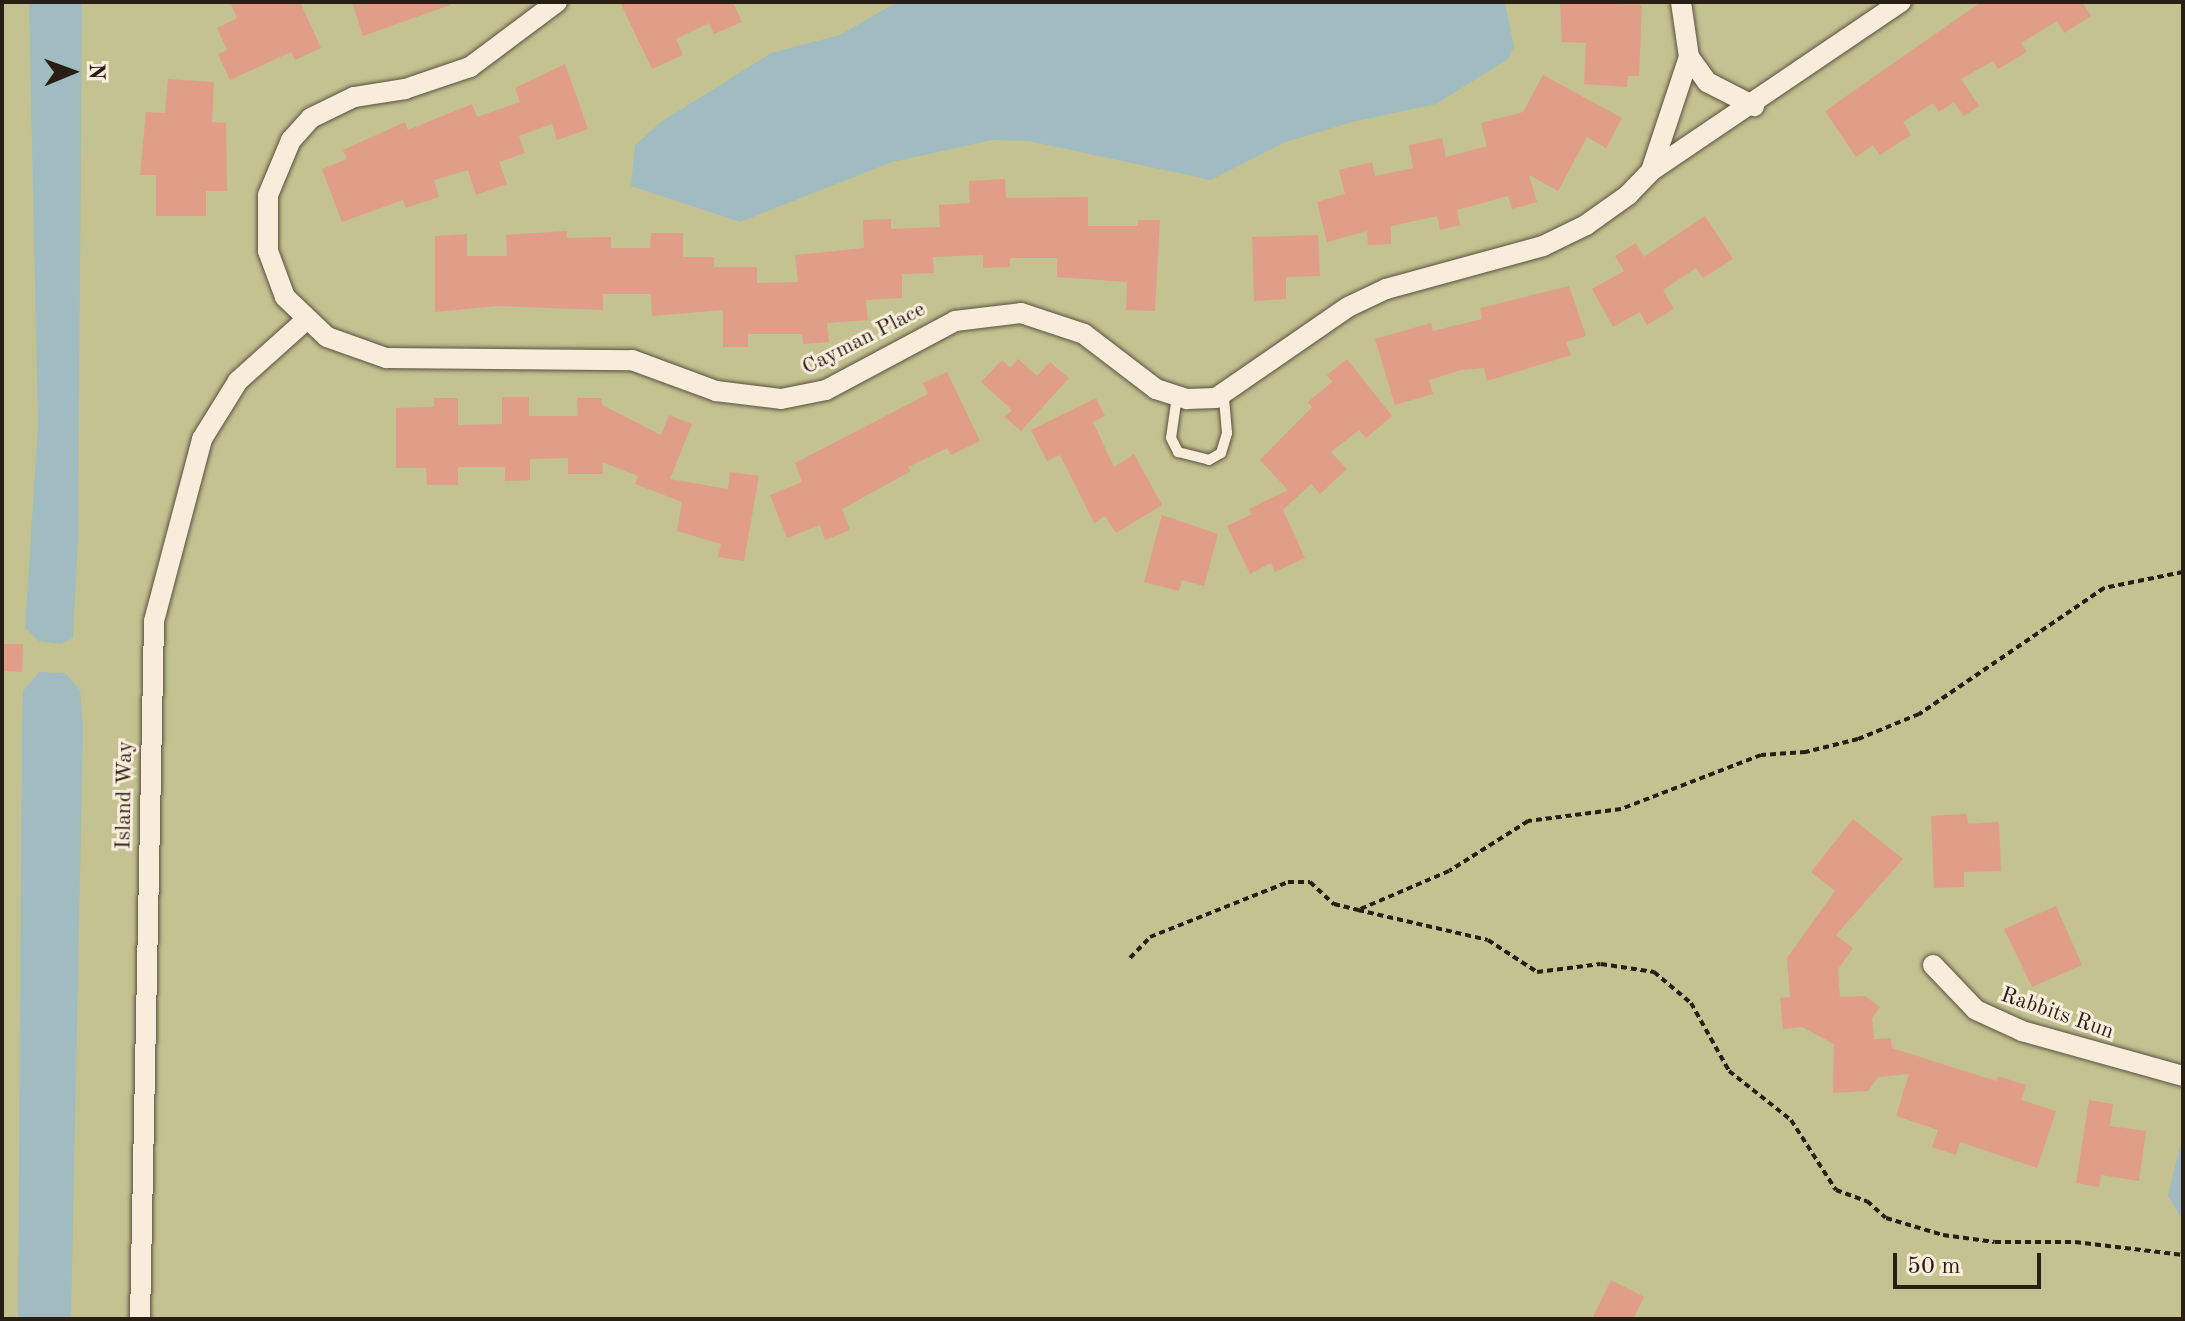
<!DOCTYPE html>
<html>
<head>
<meta charset="utf-8">
<style>
  body { margin:0 }
  #map { position:relative; width:2185px; height:1321px; overflow:hidden; background:#f4e4c8; font-family:"Old Standard TT",serif }
  div>[style] { position:absolute }
  [style*='--x'] { left:calc(var(--x)*1px); top:calc(var(--y)*1px); width:calc(var(--w)*1px); rotate:calc(var(--a)*1deg) }
  .green>* { inset:0; background:#c3c290 }
  .water>* { inset:0; background:#a1bcc0 }
  .building>* { inset:0; background:#e09e89 }
  .path>* { height:4px; margin-top:-2px; transform-origin:0; background:repeating-linear-gradient(90deg,#281e15 0 6px,transparent 0 10px) }
  .roads { filter:drop-shadow(0 0 2px #5b5042) drop-shadow(0 0 2px #5b5042) }
  .lane>* { height:10px; margin:-5px; padding:0 5px; transform-origin:5px; border-radius:5px; background:#f8eddb }
  .street>* { height:20px; margin:-10px; padding:0 10px; transform-origin:10px; border-radius:10px; background:#f8eddb }
  span { translate:-50% -50%; white-space:nowrap; text-align:center; line-height:1.15; -webkit-text-stroke:6px #f8eddb; paint-order:stroke }
  .street-label { font-size:22px; color:#281e15 }
  .frame { position:absolute; inset:0; border:4px solid #281e15; pointer-events:none }
  .north { position:absolute; left:32px; top:32px; width:80px; height:80px; -webkit-text-stroke:6px #f8eddb; paint-order:stroke; rotate:89deg; font-size:22px; font-weight:700; line-height:32px; text-align:center; color:#281e15 }
  .north::after { content:''; display:block; margin:auto; width:28px; height:36px; background:#281e15; clip-path:polygon(50% 0,100% 100%,50% 72%,0 100%) }
  .scale { position:absolute; left:1893px; top:1253px; width:148px; height:36px; box-sizing:border-box; border:4px solid #281e15; border-top:0; padding-left:10px; font-size:24px; line-height:28px; white-space:nowrap; color:#281e15; -webkit-text-stroke:6px #f8eddb; paint-order:stroke }
</style>
</head>
<body>
<div id="map">
  <div class="green">
    <i style="clip-path:polygon(2px 2px,2183px 2px,2183px 1319px,2px 1319px)"></i>
  </div>
  <div class="water">
    <i style="clip-path:polygon(29px 2px,82px 2px,78px 539px,73px 638px,61px 644px,39px 641px,25px 628px,38px 427px)"></i>
    <i style="clip-path:polygon(897px 2px,1505px 2px,1514px 47px,1508px 59px,1436px 104px,1352px 122px,1283px 143px,1211px 180px,1029px 141px,992px 140px,892px 162px,740px 222px,631px 186px,635px 145px,661px 122px,771px 53px,840px 35px)"></i>
    <i style="clip-path:polygon(39px 672px,65px 673px,80px 690px,83px 728px,71px 1319px,18px 1319px,22px 725px,23px 691px)"></i>
    <i style="clip-path:polygon(2183px 1133px,2183px 1221px,2168px 1196px)"></i>
  </div>
  <div class="building">
    <i style="clip-path:polygon(230px 2px,300px 2px,321px 48px,295px 60px,291px 52px,230px 80px,218px 54px,227px 50px,217px 28px,237px 18px)"></i>
    <i style="clip-path:polygon(352px 2px,450px 2px,450px 5px,363px 36px)"></i>
    <i style="clip-path:polygon(620px 2px,733px 2px,742px 22px,714px 34px,709px 23px,676px 39px,683px 55px,652px 69px)"></i>
    <i style="clip-path:polygon(1560px 2px,1642px 5px,1639px 76px,1628px 76px,1627px 87px,1584px 84px,1586px 43px,1562px 42px)"></i>
    <i style="clip-path:polygon(1981px 2px,2082px 2px,2091px 16px,2064px 33px,2057px 21px,2021px 43px,2027px 52px,1998px 69px,1993px 61px,1961px 79px,1979px 106px,1964px 116px,1954px 102px,1939px 112px,1933px 103px,1903px 122px,1911px 135px,1880px 155px,1873px 145px,1856px 157px,1825px 111px)"></i>
    <i style="clip-path:polygon(565px 64px,588px 129px,557px 140px,552px 124px,519px 136px,525px 153px,499px 162px,507px 184px,476px 195px,468px 170px,434px 180px,439px 197px,406px 208px,403px 200px,342px 222px,322px 169px,347px 159px,343px 150px,405px 122px,408px 130px,472px 104px,477px 117px,520px 102px,515px 88px)"></i>
    <i style="clip-path:polygon(1543px 75px,1622px 118px,1606px 148px,1587px 137px,1558px 191px,1529px 175px,1537px 202px,1512px 209px,1508px 196px,1457px 210px,1460px 225px,1440px 230px,1437px 216px,1391px 226px,1391px 244px,1368px 245px,1367px 231px,1327px 242px,1317px 202px,1345px 194px,1339px 170px,1372px 162px,1375px 176px,1413px 168px,1409px 145px,1442px 138px,1446px 157px,1487px 146px,1481px 123px,1523px 112px)"></i>
    <i style="clip-path:polygon(168px 79px,214px 82px,212px 122px,226px 123px,227px 191px,206px 191px,206px 216px,156px 216px,156px 175px,140px 175px,146px 112px,165px 113px)"></i>
    <i style="clip-path:polygon(1005px 179px,1006px 198px,1088px 197px,1088px 226px,1138px 226px,1138px 220px,1160px 220px,1155px 311px,1126px 310px,1127px 282px,1057px 277px,1057px 258px,1010px 258px,1010px 267px,983px 268px,983px 255px,933px 257px,934px 273px,902px 274px,902px 298px,866px 300px,868px 320px,827px 323px,829px 342px,803px 344px,802px 334px,748px 334px,748px 347px,723px 347px,723px 310px,652px 316px,651px 294px,603px 294px,603px 310px,497px 306px,435px 312px,435px 236px,467px 234px,467px 256px,507px 256px,506px 235px,567px 231px,567px 238px,611px 237px,611px 248px,650px 248px,651px 233px,683px 233px,683px 257px,714px 257px,714px 267px,757px 267px,757px 283px,798px 282px,795px 255px,864px 248px,863px 220px,891px 219px,891px 229px,940px 227px,939px 205px,970px 203px,969px 181px)"></i>
    <i style="clip-path:polygon(1705px 216px,1733px 259px,1703px 278px,1696px 268px,1663px 290px,1674px 309px,1647px 325px,1640px 312px,1613px 327px,1592px 289px,1624px 271px,1615px 256px,1636px 243px,1644px 257px)"></i>
    <i style="clip-path:polygon(1318px 235px,1320px 276px,1286px 277px,1286px 299px,1254px 301px,1252px 237px)"></i>
    <i style="clip-path:polygon(1569px 286px,1586px 336px,1566px 342px,1571px 355px,1487px 381px,1484px 368px,1461px 370px,1429px 380px,1433px 394px,1395px 405px,1375px 339px,1431px 323px,1433px 331px,1482px 319px,1480px 308px)"></i>
    <i style="clip-path:polygon(1018px 359px,1037px 376px,1050px 362px,1069px 378px,1021px 431px,1005px 417px,1012px 410px,981px 382px,1002px 360px,1010px 368px)"></i>
    <i style="clip-path:polygon(1347px 359px,1392px 416px,1366px 438px,1359px 430px,1331px 452px,1347px 469px,1320px 494px,1311px 484px,1283px 510px,1305px 558px,1275px 572px,1271px 563px,1250px 574px,1227px 526px,1252px 514px,1249px 509px,1288px 490px,1260px 460px,1312px 407px,1308px 402px,1332px 382px,1327px 375px)"></i>
    <i style="clip-path:polygon(947px 372px,980px 441px,951px 455px,947px 448px,908px 467px,911px 471px,842px 509px,850px 530px,825px 540px,820px 525px,787px 538px,770px 495px,802px 482px,795px 463px,928px 394px,923px 383px)"></i>
    <i style="clip-path:polygon(502px 397px,529px 397px,529px 416px,578px 416px,577px 398px,602px 398px,602px 405px,661px 435px,669px 415px,692px 424px,670px 479px,728px 489px,730px 472px,759px 476px,744px 561px,718px 557px,721px 544px,677px 531px,682px 502px,635px 484px,638px 476px,602px 462px,603px 474px,568px 474px,568px 458px,530px 459px,530px 480px,505px 481px,505px 467px,458px 467px,458px 485px,427px 485px,426px 468px,396px 468px,396px 408px,434px 407px,434px 398px,458px 398px,458px 425px,502px 424px)"></i>
    <i style="clip-path:polygon(1096px 398px,1105px 416px,1093px 422px,1114px 467px,1134px 454px,1162px 505px,1116px 533px,1105px 516px,1094px 523px,1060px 455px,1047px 461px,1031px 430px)"></i>
    <i style="clip-path:polygon(1162px 515px,1218px 534px,1204px 586px,1182px 580px,1179px 591px,1144px 582px)"></i>
    <i style="clip-path:polygon(2px 644px,23px 644px,22px 672px,2px 671px)"></i>
    <i style="clip-path:polygon(1967px 814px,1968px 824px,1999px 822px,2001px 871px,1964px 872px,1964px 887px,1934px 888px,1931px 816px)"></i>
    <i style="clip-path:polygon(1853px 819px,1903px 859px,1836px 935px,1853px 948px,1838px 969px,1840px 997px,1865px 996px,1880px 1007px,1872px 1018px,1874px 1039px,1891px 1038px,1892px 1048px,1996px 1081px,1998px 1076px,2026px 1085px,2021px 1100px,2056px 1111px,2037px 1168px,1960px 1142px,1956px 1155px,1932px 1147px,1938px 1130px,1896px 1116px,1909px 1074px,1878px 1077px,1868px 1091px,1833px 1093px,1834px 1044px,1802px 1027px,1783px 1029px,1780px 998px,1790px 997px,1787px 958px,1835px 891px,1811px 872px)"></i>
    <i style="clip-path:polygon(2056px 906px,2082px 965px,2032px 987px,2004px 929px)"></i>
    <i style="clip-path:polygon(2089px 1100px,2113px 1104px,2110px 1126px,2146px 1131px,2139px 1181px,2101px 1175px,2099px 1187px,2076px 1183px)"></i>
    <i style="clip-path:polygon(1611px 1280px,1644px 1297px,1633px 1319px,1592px 1319px)"></i>
  </div>
  <div class="path">
    <i style="--x:2183;--y:572;--w:81;--a:168.6"></i>
    <i style="--x:2104;--y:588;--w:224;--a:145.7"></i>
    <i style="--x:1919;--y:714;--w:66;--a:157.7"></i>
    <i style="--x:1858;--y:739;--w:54;--a:166"></i>
    <i style="--x:1806;--y:752;--w:45;--a:176.2"></i>
    <i style="--x:1761;--y:755;--w:150;--a:158.9"></i>
    <i style="--x:1621;--y:809;--w:94;--a:172.6"></i>
    <i style="--x:1528;--y:821;--w:93;--a:147.7"></i>
    <i style="--x:1449;--y:871;--w:99;--a:156.8"></i>
    <i style="--x:1358;--y:910;--w:133;--a:13"></i>
    <i style="--x:1488;--y:940;--w:59;--a:33.1"></i>
    <i style="--x:1537;--y:972;--w:64;--a:-7.1"></i>
    <i style="--x:1601;--y:964;--w:54;--a:8.6"></i>
    <i style="--x:1654;--y:972;--w:48;--a:40"></i>
    <i style="--x:1691;--y:1003;--w:78;--a:60.8"></i>
    <i style="--x:1729;--y:1071;--w:79;--a:38.3"></i>
    <i style="--x:1791;--y:1120;--w:83;--a:57.3"></i>
    <i style="--x:1836;--y:1190;--w:33;--a:20"></i>
    <i style="--x:1867;--y:1201;--w:25;--a:42"></i>
    <i style="--x:1886;--y:1218;--w:59;--a:16.6"></i>
    <i style="--x:1943;--y:1235;--w:52;--a:7.7"></i>
    <i style="--x:1995;--y:1242;--w:80;--a:0"></i>
    <i style="--x:2075;--y:1242;--w:109;--a:6.9"></i>
    <i style="--x:1130;--y:958;--w:29;--a:-46"></i>
    <i style="--x:1150;--y:937;--w:149;--a:-21.7"></i>
    <i style="--x:1288;--y:882;--w:22;--a:0"></i>
    <i style="--x:1310;--y:882;--w:33;--a:43"></i>
    <i style="--x:1334;--y:904;--w:25;--a:14"></i>
  </div>
  <div class="roads">
    <div class="lane">
      <i style="--x:1177;--y:396;--w:42;--a:98.1"></i>
      <i style="--x:1171;--y:438;--w:16;--a:63"></i>
      <i style="--x:1178;--y:452;--w:32;--a:14"></i>
      <i style="--x:1209;--y:460;--w:14;--a:-30"></i>
      <i style="--x:1221;--y:453;--w:21;--a:-73"></i>
      <i style="--x:1227;--y:433;--w:38;--a:-95"></i>
    </div>
    <div class="street">
      <i style="--x:557;--y:2;--w:109;--a:143.2"></i>
      <i style="--x:470;--y:67;--w:69;--a:161.3"></i>
      <i style="--x:405;--y:89;--w:52;--a:171.1"></i>
      <i style="--x:354;--y:97;--w:48;--a:154"></i>
      <i style="--x:311;--y:118;--w:30;--a:132"></i>
      <i style="--x:291;--y:140;--w:60;--a:112.7"></i>
      <i style="--x:268;--y:195;--w:56;--a:90"></i>
      <i style="--x:268;--y:251;--w:49;--a:69.7"></i>
      <i style="--x:285;--y:297;--w:58;--a:43.6"></i>
      <i style="--x:327;--y:337;--w:63;--a:19.6"></i>
      <i style="--x:386;--y:358;--w:246;--a:0.5"></i>
      <i style="--x:632;--y:360;--w:90;--a:20.3"></i>
      <i style="--x:716;--y:391;--w:65;--a:7"></i>
      <i style="--x:781;--y:399;--w:46;--a:-11.3"></i>
      <i style="--x:826;--y:390;--w:146;--a:-28.1"></i>
      <i style="--x:955;--y:321;--w:66;--a:-6.9"></i>
      <i style="--x:1021;--y:313;--w:66;--a:18.4"></i>
      <i style="--x:1084;--y:334;--w:91;--a:37.4"></i>
      <i style="--x:1156;--y:389;--w:33;--a:18"></i>
      <i style="--x:1187;--y:399;--w:29;--a:-2"></i>
      <i style="--x:1216;--y:398;--w:160;--a:-34.6"></i>
      <i style="--x:1348;--y:307;--w:42;--a:-25.3"></i>
      <i style="--x:1386;--y:289;--w:163;--a:-15.3"></i>
      <i style="--x:1543;--y:246;--w:48;--a:-26"></i>
      <i style="--x:1586;--y:225;--w:52;--a:-35.5"></i>
      <i style="--x:1628;--y:195;--w:33;--a:-46"></i>
      <i style="--x:1651;--y:171;--w:120;--a:-71.6"></i>
      <i style="--x:1689;--y:57;--w:56;--a:-98.3"></i>
      <i style="--x:1689;--y:57;--w:31;--a:54"></i>
      <i style="--x:1707;--y:82;--w:53;--a:27.1"></i>
      <i style="--x:1651;--y:171;--w:302;--a:-34.1"></i>
      <i style="--x:1933;--y:965;--w:62;--a:46.3"></i>
      <i style="--x:1976;--y:1010;--w:51;--a:24.5"></i>
      <i style="--x:2022;--y:1031;--w:167;--a:15.6"></i>
      <i style="--x:140;--y:1319;--w:698;--a:-88.85"></i>
      <i style="--x:154;--y:621;--w:188;--a:-75.2"></i>
      <i style="--x:202;--y:439;--w:68;--a:-58.2"></i>
      <i style="--x:238;--y:381;--w:91;--a:-41.9"></i>
    </div>
  </div>
  <div class="street-label">
    <span style="left:864px;top:339px;rotate:-27deg">Cayman Place</span>
    <span style="left:125px;top:795px;rotate:-89deg">Island Way</span>
    <span style="left:2057px;top:1014px;rotate:19deg">Rabbits Run</span>
  </div>
  <div class="frame"></div>
  <div class="north">N</div>
  <div class="scale">50 m</div>
</div>
</body>
</html>
